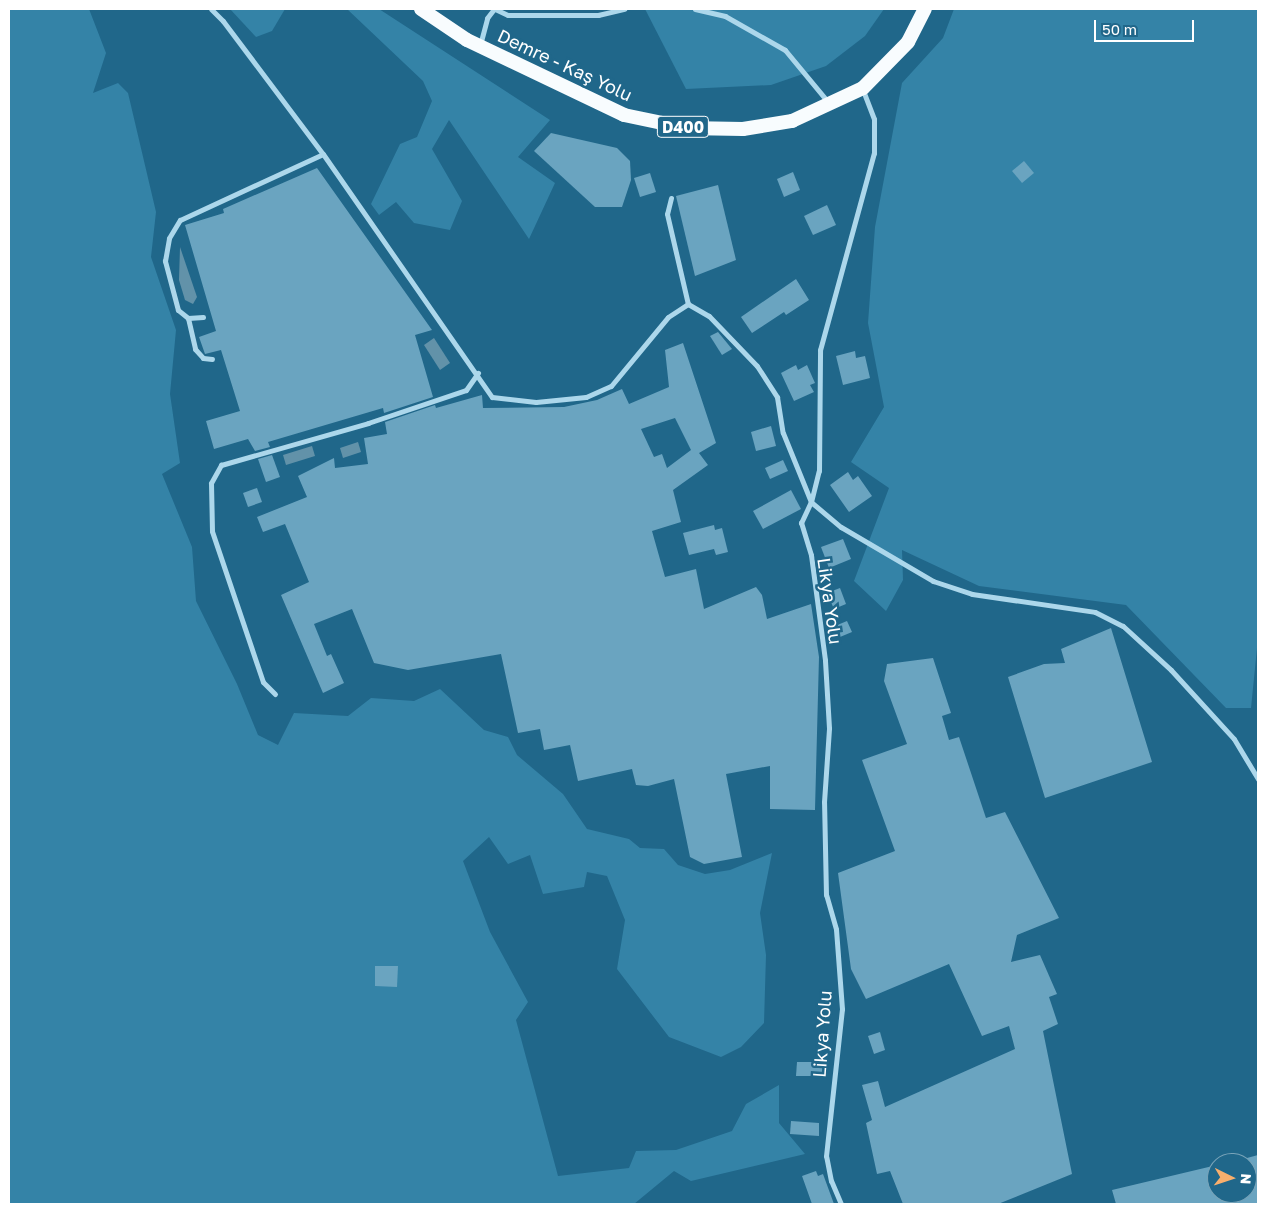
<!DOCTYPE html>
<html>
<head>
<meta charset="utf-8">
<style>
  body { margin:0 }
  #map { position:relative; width:1267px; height:1213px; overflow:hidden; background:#20678a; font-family:"Golos Text",sans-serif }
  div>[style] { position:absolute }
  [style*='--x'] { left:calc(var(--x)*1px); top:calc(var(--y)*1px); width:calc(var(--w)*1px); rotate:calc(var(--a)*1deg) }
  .green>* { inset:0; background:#3483a7 }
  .water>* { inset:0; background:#6292a9 }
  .building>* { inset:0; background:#6aa4c0 }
  .minor>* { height:5px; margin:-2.5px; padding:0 2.5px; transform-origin:2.5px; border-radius:2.5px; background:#acd7eb }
  .trunk>* { height:14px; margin:-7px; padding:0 7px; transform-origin:7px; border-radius:7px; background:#f8fcfe }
  span { translate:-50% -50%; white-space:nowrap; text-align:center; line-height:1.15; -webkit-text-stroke:5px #20678a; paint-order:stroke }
  .shield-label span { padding:1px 4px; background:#20678a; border:1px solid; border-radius:4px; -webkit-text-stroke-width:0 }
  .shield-label { font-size:16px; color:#fff; font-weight:700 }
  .street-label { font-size:18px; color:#fff }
  .frame { position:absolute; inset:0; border:10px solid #fff; pointer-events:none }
  .north { position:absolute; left:1207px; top:1153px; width:50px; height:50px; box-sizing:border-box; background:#20678a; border:1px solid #79a4b9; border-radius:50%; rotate:94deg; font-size:14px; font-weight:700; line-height:20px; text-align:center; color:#fff }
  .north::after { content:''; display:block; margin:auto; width:18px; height:22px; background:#f8af6d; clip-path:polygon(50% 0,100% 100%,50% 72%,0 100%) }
  .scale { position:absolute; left:1094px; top:20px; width:100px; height:22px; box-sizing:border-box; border:2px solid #fff; border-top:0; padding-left:6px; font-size:15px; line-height:18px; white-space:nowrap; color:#fff; -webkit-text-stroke:4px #20678a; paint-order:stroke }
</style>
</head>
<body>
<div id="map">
  <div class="green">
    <i style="clip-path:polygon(9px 9px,89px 9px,106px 53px,93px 93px,118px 83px,128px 93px,156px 212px,151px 257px,176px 330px,170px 394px,180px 463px,162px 474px,192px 547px,196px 601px,237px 684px,258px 735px,278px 745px,294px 713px,348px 716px,371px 698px,414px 701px,440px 689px,484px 730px,508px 737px,517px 755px,563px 794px,587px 829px,629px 839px,640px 848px,664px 849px,678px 865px,705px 874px,730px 870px,772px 853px,760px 913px,766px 955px,764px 1023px,741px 1047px,721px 1057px,669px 1037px,617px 969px,625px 920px,607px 876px,587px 872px,584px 887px,543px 894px,530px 855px,508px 864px,489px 837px,463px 861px,490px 932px,528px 1002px,516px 1020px,558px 1176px,629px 1168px,636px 1151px,676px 1150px,732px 1131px,746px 1104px,779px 1085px,779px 1123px,805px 1154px,691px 1181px,674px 1171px,634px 1204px,9px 1204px)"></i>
    <i style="clip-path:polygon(230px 9px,285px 9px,272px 31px,256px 37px)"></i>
    <i style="clip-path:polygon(347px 9px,379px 9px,550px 120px,518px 157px,555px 183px,529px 239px,449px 120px,432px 149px,462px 201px,450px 230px,414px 223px,396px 202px,379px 215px,371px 204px,400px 144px,417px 137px,432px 101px,423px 81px)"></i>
    <i style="clip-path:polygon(645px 9px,884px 9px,865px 36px,826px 66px,771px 85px,686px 89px)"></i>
    <i style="clip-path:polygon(954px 9px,1258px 9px,1258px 638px,1251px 708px,1226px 708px,1126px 605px,979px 586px,902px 550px,903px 580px,886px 611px,854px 581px,889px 488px,851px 462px,884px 407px,868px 323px,875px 227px,902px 83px,943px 38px)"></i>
  </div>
  <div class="water">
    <i style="clip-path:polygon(180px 247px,197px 297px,193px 304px,185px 300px,179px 280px)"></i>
    <i style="clip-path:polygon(434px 338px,450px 363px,440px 370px,424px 345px)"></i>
    <i style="clip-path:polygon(358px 442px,361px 452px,343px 458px,340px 448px)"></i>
    <i style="clip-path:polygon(312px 446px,315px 456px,286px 465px,283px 455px)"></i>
  </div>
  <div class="building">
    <i style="clip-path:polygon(551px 133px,617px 148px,630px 161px,631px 180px,622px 207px,595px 207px,534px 151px)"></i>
    <i style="clip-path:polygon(1024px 161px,1034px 173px,1022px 183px,1012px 171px)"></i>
    <i style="clip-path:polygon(317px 168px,432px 330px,415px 335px,433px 397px,384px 413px,383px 408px,268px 442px,270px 447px,255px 451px,248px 439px,214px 449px,206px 421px,240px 411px,221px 350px,205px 354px,199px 337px,216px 331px,185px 225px,224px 213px,223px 209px)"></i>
    <i style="clip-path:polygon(793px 172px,800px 190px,784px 197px,777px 179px)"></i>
    <i style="clip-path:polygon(650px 173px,656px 192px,640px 197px,634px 178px)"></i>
    <i style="clip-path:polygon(718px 185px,736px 260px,695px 276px,676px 196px)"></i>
    <i style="clip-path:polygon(827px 205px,836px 225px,813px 235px,804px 216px)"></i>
    <i style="clip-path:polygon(796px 279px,809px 300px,786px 315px,784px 312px,752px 333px,741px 317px)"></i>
    <i style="clip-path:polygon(718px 332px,732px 349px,722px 355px,710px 336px)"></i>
    <i style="clip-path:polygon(evenodd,683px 343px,716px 443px,699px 453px,708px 465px,673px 490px,681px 522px,652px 531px,665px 577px,696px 569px,704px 609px,756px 587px,762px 595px,767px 619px,811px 604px,819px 657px,815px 810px,770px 809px,770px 766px,726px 774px,742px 857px,704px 864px,690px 857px,674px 779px,648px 786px,636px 785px,632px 769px,578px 781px,570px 745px,544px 750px,540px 729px,518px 733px,501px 654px,408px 670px,374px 663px,352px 609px,314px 624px,327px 656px,331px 654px,344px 683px,323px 693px,281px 595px,309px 582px,285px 524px,263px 532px,257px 517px,307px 497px,298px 476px,334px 458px,335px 468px,368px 464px,364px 438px,387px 434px,385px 422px,435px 405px,436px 408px,482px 395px,483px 408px,564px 407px,597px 400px,622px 389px,629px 404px,669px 387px,665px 350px,683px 343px,675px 418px,691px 450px,667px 468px,662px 454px,654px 457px,641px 429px,675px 418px)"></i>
    <i style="clip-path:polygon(855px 351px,856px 358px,865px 356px,870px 378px,843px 385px,836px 356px)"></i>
    <i style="clip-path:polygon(796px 365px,798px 370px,807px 365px,815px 383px,810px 385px,814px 392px,794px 401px,781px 373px)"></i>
    <i style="clip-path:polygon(771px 426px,776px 446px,756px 451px,751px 432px)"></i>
    <i style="clip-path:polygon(272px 455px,280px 477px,266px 482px,258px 459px)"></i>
    <i style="clip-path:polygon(783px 460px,788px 471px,770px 479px,765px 468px)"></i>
    <i style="clip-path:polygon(848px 472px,853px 480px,858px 476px,872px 496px,849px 512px,830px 485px)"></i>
    <i style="clip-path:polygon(257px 488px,262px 502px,248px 507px,243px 493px)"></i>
    <i style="clip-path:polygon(791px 490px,801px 509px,763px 529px,753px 511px)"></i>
    <i style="clip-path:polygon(714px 525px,715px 530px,722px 528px,728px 552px,716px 555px,714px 549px,689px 555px,683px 533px)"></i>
    <i style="clip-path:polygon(843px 539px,851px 559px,829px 568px,821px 547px)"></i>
    <i style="clip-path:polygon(840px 588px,846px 604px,834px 609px,827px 593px)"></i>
    <i style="clip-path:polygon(847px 621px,852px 632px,840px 637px,835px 626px)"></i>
    <i style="clip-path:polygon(1111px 628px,1152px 762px,1045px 798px,1008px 677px,1044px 664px,1065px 663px,1061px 649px)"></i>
    <i style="clip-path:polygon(933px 658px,951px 713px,942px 716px,949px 740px,959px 737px,986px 818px,1005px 812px,1059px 918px,1017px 935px,1011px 962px,1040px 955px,1057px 994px,1049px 997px,1058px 1024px,1043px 1031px,1072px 1174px,998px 1204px,903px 1204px,890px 1171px,877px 1174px,866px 1123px,872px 1120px,862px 1085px,878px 1081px,885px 1107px,1015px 1049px,1009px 1026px,982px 1036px,949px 964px,866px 999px,851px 969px,838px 873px,895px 851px,862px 760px,907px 744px,884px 681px,887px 664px)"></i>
    <i style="clip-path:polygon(375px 966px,398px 966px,397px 987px,375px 986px)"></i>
    <i style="clip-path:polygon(880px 1032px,885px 1050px,874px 1054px,868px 1036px)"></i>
    <i style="clip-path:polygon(797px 1062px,826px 1062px,826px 1076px,796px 1076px)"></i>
    <i style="clip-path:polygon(791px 1121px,819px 1123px,819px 1136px,790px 1134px)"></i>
    <i style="clip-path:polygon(1258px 1155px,1258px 1204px,1116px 1204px,1112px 1190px,1217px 1165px,1217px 1193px,1247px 1193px,1247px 1158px)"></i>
    <i style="clip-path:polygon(816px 1171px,818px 1176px,823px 1174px,834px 1204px,812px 1204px,802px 1176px)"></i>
  </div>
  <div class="minor">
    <i style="--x:211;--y:9;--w:17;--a:45"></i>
    <i style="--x:223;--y:21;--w:166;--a:53.1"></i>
    <i style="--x:323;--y:154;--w:296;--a:55.2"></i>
    <i style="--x:492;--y:397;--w:44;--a:6.5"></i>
    <i style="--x:536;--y:402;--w:50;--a:-5.7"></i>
    <i style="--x:586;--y:397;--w:27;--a:-24"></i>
    <i style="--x:611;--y:386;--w:89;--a:-50.4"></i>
    <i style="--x:668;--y:317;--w:24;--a:-33"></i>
    <i style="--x:688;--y:304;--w:24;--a:30"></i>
    <i style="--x:709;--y:316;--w:69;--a:46.2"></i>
    <i style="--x:757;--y:366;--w:37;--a:57"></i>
    <i style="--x:777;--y:397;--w:36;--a:81"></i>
    <i style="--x:783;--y:433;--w:74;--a:67.9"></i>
    <i style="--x:811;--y:502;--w:39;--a:40"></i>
    <i style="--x:841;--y:527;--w:107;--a:30.4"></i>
    <i style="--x:933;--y:581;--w:41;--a:18.4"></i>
    <i style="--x:972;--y:594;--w:124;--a:8.3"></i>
    <i style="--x:1095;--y:612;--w:31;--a:27"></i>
    <i style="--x:1123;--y:626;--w:65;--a:42.5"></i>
    <i style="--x:1171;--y:670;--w:93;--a:47.6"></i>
    <i style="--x:1234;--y:739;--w:47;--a:59"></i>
    <i style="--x:495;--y:9;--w:14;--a:25"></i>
    <i style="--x:508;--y:15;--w:90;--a:0"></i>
    <i style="--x:598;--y:15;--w:27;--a:-13"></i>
    <i style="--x:695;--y:9;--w:31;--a:13"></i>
    <i style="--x:725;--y:16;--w:69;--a:29.5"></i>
    <i style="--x:785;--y:50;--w:67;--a:50.4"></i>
    <i style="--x:480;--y:45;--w:28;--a:-75"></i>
    <i style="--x:487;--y:18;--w:11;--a:-52"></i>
    <i style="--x:671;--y:198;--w:16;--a:104"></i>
    <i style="--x:667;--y:214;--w:92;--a:76.9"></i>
    <i style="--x:203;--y:317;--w:15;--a:176"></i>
    <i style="--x:188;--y:318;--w:13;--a:-141"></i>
    <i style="--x:178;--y:310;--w:51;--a:-104.9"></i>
    <i style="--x:165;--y:261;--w:23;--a:-80"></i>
    <i style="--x:169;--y:238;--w:21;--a:-59"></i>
    <i style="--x:180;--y:220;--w:157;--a:-24.8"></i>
    <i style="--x:188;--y:318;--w:32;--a:77"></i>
    <i style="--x:195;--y:349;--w:12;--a:48"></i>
    <i style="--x:203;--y:358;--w:9;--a:6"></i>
    <i style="--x:275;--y:694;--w:17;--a:-135"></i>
    <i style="--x:263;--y:682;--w:159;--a:-108.7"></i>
    <i style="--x:212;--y:531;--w:48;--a:-91.2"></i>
    <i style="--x:211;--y:483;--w:21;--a:-61"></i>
    <i style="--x:221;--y:465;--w:153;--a:-15.9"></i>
    <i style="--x:368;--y:423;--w:103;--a:-18.6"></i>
    <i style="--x:466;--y:390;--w:21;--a:-55"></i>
    <i style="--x:841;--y:1204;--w:25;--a:-113"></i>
    <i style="--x:831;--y:1181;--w:25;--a:-101"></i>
    <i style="--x:826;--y:1156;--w:148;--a:-83.8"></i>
    <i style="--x:842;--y:1009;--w:80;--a:-94.3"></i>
    <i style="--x:836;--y:929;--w:35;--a:-106"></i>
    <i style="--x:826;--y:895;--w:93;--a:-91.2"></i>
    <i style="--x:824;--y:802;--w:74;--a:-86.1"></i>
    <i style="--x:829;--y:728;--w:68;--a:-93.4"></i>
    <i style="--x:825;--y:660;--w:106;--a:-97.6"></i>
    <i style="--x:811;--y:555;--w:34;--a:-107"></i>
    <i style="--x:801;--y:523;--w:23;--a:-65"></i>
    <i style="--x:811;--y:502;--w:32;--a:-76"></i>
    <i style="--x:819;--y:471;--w:121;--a:-89.5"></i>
    <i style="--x:820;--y:350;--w:204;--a:-74.7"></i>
    <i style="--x:874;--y:153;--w:34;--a:-90"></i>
    <i style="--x:874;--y:119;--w:31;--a:-111"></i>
  </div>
  <div class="trunk">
    <i style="--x:421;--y:9;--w:55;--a:34"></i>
    <i style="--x:467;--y:40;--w:174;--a:25.5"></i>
    <i style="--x:624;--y:115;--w:63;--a:11.8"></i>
    <i style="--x:686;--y:128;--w:57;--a:1"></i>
    <i style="--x:743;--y:129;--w:50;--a:-9.3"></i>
    <i style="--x:792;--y:121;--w:78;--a:-24.9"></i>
    <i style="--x:863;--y:88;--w:64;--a:-45.6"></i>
    <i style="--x:908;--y:42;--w:37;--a:-63"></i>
  </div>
  <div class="shield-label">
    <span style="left:683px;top:127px">D400</span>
  </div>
  <div class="street-label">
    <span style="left:565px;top:65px;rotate:25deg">Demre - Kaş Yolu</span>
    <span style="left:830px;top:601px;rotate:82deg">Likya Yolu</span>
    <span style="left:822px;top:1034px;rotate:-86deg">Likya Yolu</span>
  </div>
  <div class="frame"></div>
  <div class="north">N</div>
  <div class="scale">50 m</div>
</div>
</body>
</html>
